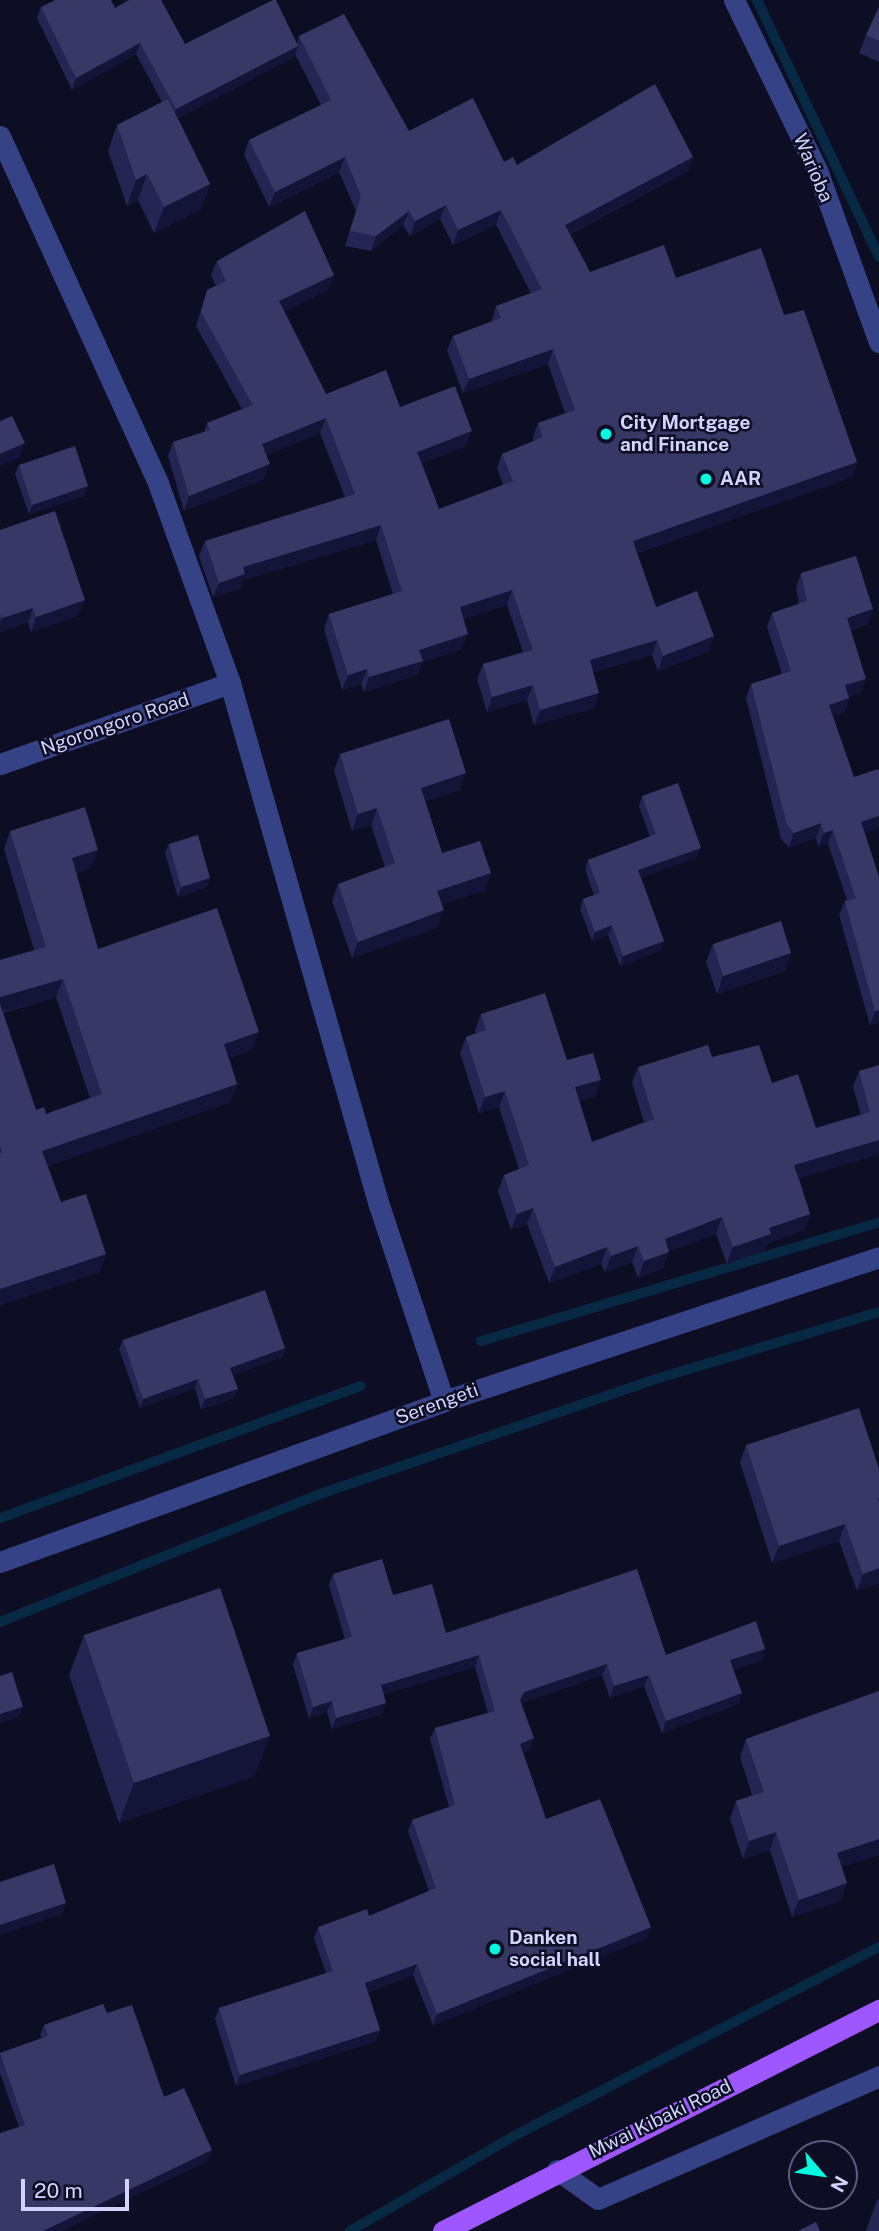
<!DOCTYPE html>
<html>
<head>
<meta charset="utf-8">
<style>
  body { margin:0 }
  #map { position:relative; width:879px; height:2231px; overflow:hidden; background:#0d0d24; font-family:"Public Sans",sans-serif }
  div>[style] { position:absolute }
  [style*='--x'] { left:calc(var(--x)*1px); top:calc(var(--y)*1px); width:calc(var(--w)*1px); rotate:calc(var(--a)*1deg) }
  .stream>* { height:10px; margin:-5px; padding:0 5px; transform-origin:5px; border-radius:5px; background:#072943 }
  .minor>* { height:21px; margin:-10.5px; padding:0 10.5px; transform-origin:10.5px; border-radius:10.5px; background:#354286 }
  .major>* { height:21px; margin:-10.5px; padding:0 10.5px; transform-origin:10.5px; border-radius:10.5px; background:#9e57ff }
  .wall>* { inset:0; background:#252553 }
  .shaded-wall>* { inset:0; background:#141438 }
  .building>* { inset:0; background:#373865 }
  .dots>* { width:19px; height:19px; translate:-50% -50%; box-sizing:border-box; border:4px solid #0d0d24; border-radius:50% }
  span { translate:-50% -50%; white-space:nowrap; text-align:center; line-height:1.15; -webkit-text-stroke:5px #0d0d24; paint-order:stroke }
  .street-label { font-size:19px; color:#d0d4ff }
  .poi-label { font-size:19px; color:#d0d4ff; font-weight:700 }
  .left { translate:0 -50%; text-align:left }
  .north { position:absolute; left:788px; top:2140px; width:70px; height:70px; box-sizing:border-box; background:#0d0d24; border:2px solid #5b5d7c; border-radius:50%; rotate:119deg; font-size:19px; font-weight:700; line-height:28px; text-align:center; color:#d0d4ff }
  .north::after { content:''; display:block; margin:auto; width:24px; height:32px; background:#00fbe1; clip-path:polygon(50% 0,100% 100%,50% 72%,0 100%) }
  .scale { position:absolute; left:21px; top:2179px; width:108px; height:32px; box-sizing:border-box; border:4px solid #d0d4ff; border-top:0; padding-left:9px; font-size:21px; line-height:24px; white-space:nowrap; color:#d0d4ff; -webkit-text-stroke:5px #0d0d24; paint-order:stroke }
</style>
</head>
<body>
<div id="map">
  <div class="stream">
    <i style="--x:757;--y:0;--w:284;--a:64.6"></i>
    <i style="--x:481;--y:1341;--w:415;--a:-16.6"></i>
    <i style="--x:0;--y:1518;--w:384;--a:-20.1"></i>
    <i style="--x:0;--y:1622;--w:341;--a:-21.8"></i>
    <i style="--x:317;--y:1495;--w:361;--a:-18.9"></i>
    <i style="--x:659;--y:1378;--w:230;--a:-16.7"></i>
    <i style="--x:350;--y:2231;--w:190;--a:-30.1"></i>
    <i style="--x:514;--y:2136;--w:411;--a:-27.4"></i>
  </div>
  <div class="minor">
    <i style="--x:734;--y:0;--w:189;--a:64"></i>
    <i style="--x:817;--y:170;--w:183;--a:70.2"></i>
    <i style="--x:0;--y:136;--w:381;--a:65.5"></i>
    <i style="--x:158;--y:483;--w:213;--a:70.2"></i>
    <i style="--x:230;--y:683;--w:540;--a:74.08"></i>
    <i style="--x:378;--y:1202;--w:210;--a:71.7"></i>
    <i style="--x:0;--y:764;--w:244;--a:-19.4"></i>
    <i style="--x:0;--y:1562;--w:472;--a:-19.9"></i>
    <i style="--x:444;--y:1401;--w:458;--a:-18.3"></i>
    <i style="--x:557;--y:2170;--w:50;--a:35.3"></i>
    <i style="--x:598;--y:2199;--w:307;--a:-23.6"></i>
  </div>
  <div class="major">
    <i style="--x:443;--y:2231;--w:489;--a:-26.9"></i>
  </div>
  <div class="wall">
    <i style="clip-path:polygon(41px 7px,115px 8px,185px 44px,297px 43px,299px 36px,409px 131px,517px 165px,693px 157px,688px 171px,570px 234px,590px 272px,676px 278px,784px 315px,857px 462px,852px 477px,637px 553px,656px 607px,714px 636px,709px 651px,658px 671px,652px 655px,593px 672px,594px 708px,534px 725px,527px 700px,487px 712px,477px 679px,483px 664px,523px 652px,507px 605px,463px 619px,462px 649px,422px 662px,417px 675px,364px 692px,361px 684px,342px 690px,324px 629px,329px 614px,393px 594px,376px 540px,243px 580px,240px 589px,213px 597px,199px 556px,205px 541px,345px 497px,320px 433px,266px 455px,264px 479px,184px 511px,168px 456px,173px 442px,204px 432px,207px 423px,242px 409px,196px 326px,207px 290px,216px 286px,211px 275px,217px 261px,334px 275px,328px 290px,284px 311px,326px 394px,400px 407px,466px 446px,422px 463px,439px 509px,503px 485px,497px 468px,502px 454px,534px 441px,533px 437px,538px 423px,565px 413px,548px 364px,463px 393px,447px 350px,453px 336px,491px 322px,496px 306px,531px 293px,496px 225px,453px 245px,440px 219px,410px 236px,403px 225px,371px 251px,345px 246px,356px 211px,339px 172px,269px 207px,244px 155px,249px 140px,321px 105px,295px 54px,294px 57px,178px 118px,210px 184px,201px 209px,154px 233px,138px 200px,127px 206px,108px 151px,117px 125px,162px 102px,136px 54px,72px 90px,37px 18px)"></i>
    <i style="clip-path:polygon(879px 7px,879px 62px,859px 53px,866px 35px)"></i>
    <i style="clip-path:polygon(19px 465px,88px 486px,84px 496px,29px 514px,15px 474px)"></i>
    <i style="clip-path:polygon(0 530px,79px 615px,31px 632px,28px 622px,0 632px)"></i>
    <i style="clip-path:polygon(801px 573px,868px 624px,851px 630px,861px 693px,849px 697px,844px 713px,833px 716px,865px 833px,879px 877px,879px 1023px,870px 1025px,839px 915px,845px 901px,847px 900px,828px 844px,818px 847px,816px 838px,789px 847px,781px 839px,746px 698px,751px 684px,782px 674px,767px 627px,772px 613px,799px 604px,796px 588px)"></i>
    <i style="clip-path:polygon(340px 754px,460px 790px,425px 801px,442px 853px,491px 873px,485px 890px,442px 904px,438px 927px,352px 958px,332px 901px,338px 884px,385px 867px,371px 825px,352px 831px,334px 771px)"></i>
    <i style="clip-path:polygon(642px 796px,697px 857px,641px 877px,664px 941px,661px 950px,620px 966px,608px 935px,592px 941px,580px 909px,583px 899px,594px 895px,585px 869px,588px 860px,650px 837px,639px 806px)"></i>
    <i style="clip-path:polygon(evenodd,10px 831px,91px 868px,76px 873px,98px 949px,252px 1050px,229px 1058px,237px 1084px,230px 1102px,47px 1166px,61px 1202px,106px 1254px,99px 1272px,0 1305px,0 960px,34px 950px,4px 849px,10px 831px,56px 997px,90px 1098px,46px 1114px,36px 1110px,3px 1013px,56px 997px)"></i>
    <i style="clip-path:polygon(169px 844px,207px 887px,178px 897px,165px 853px)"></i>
    <i style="clip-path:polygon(713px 944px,791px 953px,785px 971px,717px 994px,706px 962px)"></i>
    <i style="clip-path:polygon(481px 1014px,567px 1060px,595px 1096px,579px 1101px,592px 1142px,644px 1122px,632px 1083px,638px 1067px,712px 1057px,772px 1083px,816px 1128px,861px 1115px,853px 1087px,859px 1071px,879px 1065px,879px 1154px,799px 1178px,810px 1214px,804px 1230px,768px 1243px,765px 1250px,727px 1264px,716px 1234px,669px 1251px,663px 1268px,638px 1278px,632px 1262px,605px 1272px,601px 1264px,549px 1283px,527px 1224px,511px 1230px,498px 1191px,504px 1175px,519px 1169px,499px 1107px,479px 1113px,460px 1053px,466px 1037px,476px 1033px,475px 1030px)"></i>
    <i style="clip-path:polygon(123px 1340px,285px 1348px,282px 1357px,233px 1375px,238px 1389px,234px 1398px,201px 1409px,195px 1388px,140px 1408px,119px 1349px)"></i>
    <i style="clip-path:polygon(746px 1445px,879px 1469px,879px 1583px,857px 1591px,839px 1541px,772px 1563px,740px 1462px)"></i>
    <i style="clip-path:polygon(333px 1574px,393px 1595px,446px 1633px,666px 1655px,765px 1649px,761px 1661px,733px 1669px,742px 1693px,738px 1704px,662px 1733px,644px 1686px,610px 1698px,602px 1675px,521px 1703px,530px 1750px,523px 1752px,546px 1819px,651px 1927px,647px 1938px,433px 2025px,413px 1975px,368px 1992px,380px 2030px,376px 2041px,236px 2086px,215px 2019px,219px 2008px,326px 1973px,314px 1938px,318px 1927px,369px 1916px,429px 1891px,408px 1831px,412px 1820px,449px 1807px,430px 1739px,435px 1728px,488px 1713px,475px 1667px,384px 1694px,382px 1714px,332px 1729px,327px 1712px,309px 1718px,293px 1665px,297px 1653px,345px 1639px,329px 1585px)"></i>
    <i style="clip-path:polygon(84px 1635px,255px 1776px,119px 1823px,69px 1675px)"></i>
    <i style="clip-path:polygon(879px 1691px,879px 1855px,841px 1867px,847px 1883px,840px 1901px,792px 1917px,770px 1850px,743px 1859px,730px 1819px,736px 1801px,752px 1795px,740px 1757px,746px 1739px)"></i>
    <i style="clip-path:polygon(107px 2013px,209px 2160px,61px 2231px,0 2231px,19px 2127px,0 2073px,0 2053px,42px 2038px,40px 2035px,44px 2025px)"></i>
    <i style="clip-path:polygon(879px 2199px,879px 2231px,866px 2231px,877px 2200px)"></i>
  </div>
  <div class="shaded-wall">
    <i style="clip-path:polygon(140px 43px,136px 54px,72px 90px,76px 78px)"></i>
    <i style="clip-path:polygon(298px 46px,294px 57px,172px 121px,176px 109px)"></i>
    <i style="clip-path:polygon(345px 157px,339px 172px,269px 207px,275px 192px)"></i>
    <i style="clip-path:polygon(693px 157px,688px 171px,559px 239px,565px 225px)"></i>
    <i style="clip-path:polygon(147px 174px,138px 200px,127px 206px,136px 180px)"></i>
    <i style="clip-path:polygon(210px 184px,201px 209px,154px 233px,164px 207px)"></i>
    <i style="clip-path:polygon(446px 205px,440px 219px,410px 236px,415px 221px)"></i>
    <i style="clip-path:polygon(501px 210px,496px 225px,453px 245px,458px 230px)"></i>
    <i style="clip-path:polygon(409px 211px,403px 225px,371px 251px,376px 236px)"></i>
    <i style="clip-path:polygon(334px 275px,328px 290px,274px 316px,279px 301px)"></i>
    <i style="clip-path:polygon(553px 349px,548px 364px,463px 393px,469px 379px)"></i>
    <i style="clip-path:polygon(326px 418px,320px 433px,256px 459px,262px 444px)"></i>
    <i style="clip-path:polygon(472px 431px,466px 446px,412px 467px,417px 452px)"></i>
    <i style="clip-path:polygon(25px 443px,19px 458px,0 466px,0 454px)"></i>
    <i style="clip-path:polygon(857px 462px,852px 477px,627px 556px,633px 541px)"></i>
    <i style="clip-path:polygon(270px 464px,264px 479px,184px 511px,189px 496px)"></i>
    <i style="clip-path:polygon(88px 486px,84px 496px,29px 514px,32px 505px)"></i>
    <i style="clip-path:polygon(381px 525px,376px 540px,243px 580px,240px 589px,213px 597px,219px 583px,243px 567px)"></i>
    <i style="clip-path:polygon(512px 590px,507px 605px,454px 622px,460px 607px)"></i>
    <i style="clip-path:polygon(85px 600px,79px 615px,31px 632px,36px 617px)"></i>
    <i style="clip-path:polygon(33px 608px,28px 622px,0 632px,0 624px,2px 618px)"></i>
    <i style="clip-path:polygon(873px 609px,868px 624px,842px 632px,847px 618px)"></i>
    <i style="clip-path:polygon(468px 634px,462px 649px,422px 662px,417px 675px,364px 692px,369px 677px,419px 650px)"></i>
    <i style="clip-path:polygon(714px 636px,709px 651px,658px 671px,663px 656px)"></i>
    <i style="clip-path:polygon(657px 640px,652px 655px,584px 674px,590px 660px)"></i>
    <i style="clip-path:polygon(367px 669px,361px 684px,342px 690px,348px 675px)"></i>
    <i style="clip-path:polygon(866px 679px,861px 693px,840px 700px,845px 685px)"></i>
    <i style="clip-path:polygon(533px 685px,527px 700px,487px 712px,492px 697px)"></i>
    <i style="clip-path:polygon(599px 693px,594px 708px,534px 725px,540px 710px)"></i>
    <i style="clip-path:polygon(849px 698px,844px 713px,823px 719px,829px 705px)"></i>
    <i style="clip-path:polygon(466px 773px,460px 790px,415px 805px,421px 788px)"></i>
    <i style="clip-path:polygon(377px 808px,371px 825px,352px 831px,358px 814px)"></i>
    <i style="clip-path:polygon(879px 816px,879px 828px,856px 837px,861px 822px)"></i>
    <i style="clip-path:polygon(821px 823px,816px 838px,789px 847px,794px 833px)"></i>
    <i style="clip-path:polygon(833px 830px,828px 844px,818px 847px,824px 833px)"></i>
    <i style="clip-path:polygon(701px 848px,697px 857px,635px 880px,638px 870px)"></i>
    <i style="clip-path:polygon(98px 850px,91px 868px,65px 876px,72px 858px)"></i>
    <i style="clip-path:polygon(491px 873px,485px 890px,431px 908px,437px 891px)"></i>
    <i style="clip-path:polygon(210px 878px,207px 887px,178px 897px,181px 887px)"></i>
    <i style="clip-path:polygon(444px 910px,438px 927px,352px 958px,358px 942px)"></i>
    <i style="clip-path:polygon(612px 925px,608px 935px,592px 941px,595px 932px)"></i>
    <i style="clip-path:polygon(664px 941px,661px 950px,620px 966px,623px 956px)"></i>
    <i style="clip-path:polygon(791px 953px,785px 971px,717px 994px,723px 976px)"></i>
    <i style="clip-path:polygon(63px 979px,56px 997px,0 1013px,0 997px)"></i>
    <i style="clip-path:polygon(879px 1010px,879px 1023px,870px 1025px,875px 1011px)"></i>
    <i style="clip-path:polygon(259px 1032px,252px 1050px,217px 1062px,224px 1044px)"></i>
    <i style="clip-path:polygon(601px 1080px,595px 1096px,569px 1103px,575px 1087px)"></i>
    <i style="clip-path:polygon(237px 1084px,230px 1102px,35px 1170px,42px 1151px)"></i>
    <i style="clip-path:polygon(505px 1091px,499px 1107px,479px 1113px,485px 1097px)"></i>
    <i style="clip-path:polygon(879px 1140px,879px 1154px,789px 1181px,794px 1165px)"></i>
    <i style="clip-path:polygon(533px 1208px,527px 1224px,511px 1230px,517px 1214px)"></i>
    <i style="clip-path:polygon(810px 1214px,804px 1230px,768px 1243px,765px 1250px,727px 1264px,733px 1247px,769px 1228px)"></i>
    <i style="clip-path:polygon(722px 1217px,716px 1234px,659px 1255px,665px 1239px)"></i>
    <i style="clip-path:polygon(638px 1246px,632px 1262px,605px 1272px,611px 1256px)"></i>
    <i style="clip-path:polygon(607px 1247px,601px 1264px,549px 1283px,555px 1267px)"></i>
    <i style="clip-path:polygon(669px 1252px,663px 1268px,638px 1278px,644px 1261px)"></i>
    <i style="clip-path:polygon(106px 1254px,99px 1272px,0 1305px,0 1289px)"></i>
    <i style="clip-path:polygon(285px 1348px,282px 1357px,227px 1377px,230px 1368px)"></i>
    <i style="clip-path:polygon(198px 1379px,195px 1388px,140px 1408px,143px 1399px)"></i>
    <i style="clip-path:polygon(238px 1389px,234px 1398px,201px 1409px,205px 1399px)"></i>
    <i style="clip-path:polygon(845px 1524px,839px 1541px,772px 1563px,779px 1546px)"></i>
    <i style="clip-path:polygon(879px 1568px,879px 1583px,857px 1591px,863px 1574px)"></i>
    <i style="clip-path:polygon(765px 1649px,761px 1661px,726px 1671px,730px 1660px)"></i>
    <i style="clip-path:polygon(479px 1655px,475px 1667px,377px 1696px,381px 1685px)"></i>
    <i style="clip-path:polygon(607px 1664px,602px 1675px,520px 1703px,520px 1700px,524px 1692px)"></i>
    <i style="clip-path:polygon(649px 1675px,644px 1686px,610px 1698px,614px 1686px)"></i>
    <i style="clip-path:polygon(742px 1693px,738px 1704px,662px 1733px,666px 1721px)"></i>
    <i style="clip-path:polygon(332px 1701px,327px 1712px,309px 1718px,313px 1707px)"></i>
    <i style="clip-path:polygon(386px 1703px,382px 1714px,332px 1729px,336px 1718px)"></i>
    <i style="clip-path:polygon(23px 1707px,19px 1717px,0 1723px,0 1714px)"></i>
    <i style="clip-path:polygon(270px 1736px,255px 1776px,119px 1823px,134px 1783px)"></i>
    <i style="clip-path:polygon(534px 1738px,530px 1750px,516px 1755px,520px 1744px)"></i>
    <i style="clip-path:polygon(776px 1832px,770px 1850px,743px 1859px,749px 1841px)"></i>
    <i style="clip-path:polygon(879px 1839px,879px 1855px,830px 1871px,837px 1853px)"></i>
    <i style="clip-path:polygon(847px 1883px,840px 1901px,792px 1917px,799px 1900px)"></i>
    <i style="clip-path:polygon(66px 1903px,62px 1914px,0 1935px,0 1925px)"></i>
    <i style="clip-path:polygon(651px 1927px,647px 1938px,433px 2025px,437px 2014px)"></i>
    <i style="clip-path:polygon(417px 1964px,413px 1975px,361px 1994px,365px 1983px)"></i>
    <i style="clip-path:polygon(380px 2030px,376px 2041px,236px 2086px,240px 2075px)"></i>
    <i style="clip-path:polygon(212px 2150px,209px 2160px,61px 2231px,43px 2231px)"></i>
  </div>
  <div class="building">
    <i style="clip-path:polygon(55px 0,111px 0,115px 8px,129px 0,161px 0,185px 44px,273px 0,276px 0,298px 46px,176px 109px,140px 43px,76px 78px,41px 7px)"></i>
    <i style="clip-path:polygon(879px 7px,879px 41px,866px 35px)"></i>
    <i style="clip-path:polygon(344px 14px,409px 131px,473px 98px,504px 162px,513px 157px,517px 165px,655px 84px,693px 157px,565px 225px,590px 272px,664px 245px,676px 278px,761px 248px,784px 315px,804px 310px,857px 462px,633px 541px,656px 607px,697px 591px,714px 636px,663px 656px,657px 640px,590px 660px,599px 693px,540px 710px,533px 685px,492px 697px,483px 664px,533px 650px,512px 590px,460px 607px,468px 634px,419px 650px,423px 661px,369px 677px,367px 669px,348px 675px,329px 614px,402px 591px,381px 525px,243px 567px,245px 574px,219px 583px,205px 541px,355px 494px,326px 418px,262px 444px,270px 464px,189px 496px,173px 442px,210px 430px,207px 423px,253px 405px,201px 312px,207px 290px,226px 281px,217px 261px,305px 211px,334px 275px,279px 301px,326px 394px,386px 370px,400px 407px,455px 386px,472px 431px,417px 452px,439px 509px,513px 481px,502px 454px,543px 437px,538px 423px,575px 410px,553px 349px,469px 379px,453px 336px,501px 318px,496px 306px,542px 289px,501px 210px,458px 230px,446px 205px,415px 221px,409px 211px,376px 236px,350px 231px,361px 196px,345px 157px,275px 192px,249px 140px,331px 100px,299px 36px)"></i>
    <i style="clip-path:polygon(168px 99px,210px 184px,164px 207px,147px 174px,136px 180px,117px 125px)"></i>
    <i style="clip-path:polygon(12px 416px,25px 443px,0 454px,0 421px)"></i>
    <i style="clip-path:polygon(75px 446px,88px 486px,32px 505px,19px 465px)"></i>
    <i style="clip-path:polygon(55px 511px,85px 600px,36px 617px,33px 608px,2px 618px,0 613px,0 530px)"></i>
    <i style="clip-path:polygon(856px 556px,873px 609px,847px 618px,866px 679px,845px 685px,849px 698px,829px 705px,854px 777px,878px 769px,879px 771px,879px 816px,861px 822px,879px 877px,879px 1010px,875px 1011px,845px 901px,856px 898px,833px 830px,824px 833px,821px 823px,794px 833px,787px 825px,751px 684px,791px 671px,772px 613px,807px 601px,801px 573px)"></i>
    <i style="clip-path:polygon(449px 719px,466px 773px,421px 788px,442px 853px,480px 841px,491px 873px,437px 891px,444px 910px,358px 942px,338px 884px,395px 863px,377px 808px,358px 814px,340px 754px)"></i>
    <i style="clip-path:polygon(678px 783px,701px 848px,638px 870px,664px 941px,623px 956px,612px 925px,595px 932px,583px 899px,600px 893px,588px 860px,656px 834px,642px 796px)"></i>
    <i style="clip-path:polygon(85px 807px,98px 850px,72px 858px,98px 949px,217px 908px,259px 1032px,224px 1044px,237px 1084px,42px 1151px,61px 1202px,86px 1194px,106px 1254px,0 1289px,0 1153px,2px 1152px,0 1146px,0 1004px,36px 1110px,44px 1107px,46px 1114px,102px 1094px,63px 979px,0 997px,0 960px,46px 947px,10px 831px)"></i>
    <i style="clip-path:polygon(198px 835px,210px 878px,181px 887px,169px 844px)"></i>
    <i style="clip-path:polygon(781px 921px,791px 953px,723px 976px,713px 944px)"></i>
    <i style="clip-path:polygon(545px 993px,567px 1060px,593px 1053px,601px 1080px,575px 1087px,592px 1142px,654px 1119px,638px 1067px,708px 1045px,712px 1057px,759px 1045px,772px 1083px,798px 1074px,816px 1128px,870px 1112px,859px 1071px,879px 1065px,879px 1140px,794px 1165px,810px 1214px,769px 1228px,771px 1234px,733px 1247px,722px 1217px,665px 1239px,669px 1252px,644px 1261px,638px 1246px,611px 1256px,607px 1247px,555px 1267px,533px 1208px,517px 1214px,504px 1175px,529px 1165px,505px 1091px,485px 1097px,466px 1037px,486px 1030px,481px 1014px)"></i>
    <i style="clip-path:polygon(265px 1290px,285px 1348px,230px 1368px,238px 1389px,205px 1399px,198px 1379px,143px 1399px,123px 1340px)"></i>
    <i style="clip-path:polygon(859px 1408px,879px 1469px,879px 1498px,877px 1498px,879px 1503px,879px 1568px,863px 1574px,845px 1524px,779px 1546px,746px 1445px)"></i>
    <i style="clip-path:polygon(382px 1559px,393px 1595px,432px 1584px,446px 1633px,637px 1569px,666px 1655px,756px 1621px,765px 1649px,730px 1660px,742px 1693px,666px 1721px,649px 1675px,614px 1686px,607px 1664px,524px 1692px,520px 1700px,534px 1738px,520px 1744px,546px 1819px,600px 1799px,651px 1927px,437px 2014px,417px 1964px,365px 1983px,380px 2030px,240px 2075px,219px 2008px,333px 1971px,318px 1927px,367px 1909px,369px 1916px,436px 1888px,412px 1820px,455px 1805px,435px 1728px,495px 1711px,479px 1655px,381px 1685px,386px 1703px,336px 1718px,332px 1701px,313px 1707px,297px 1653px,352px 1637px,333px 1574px)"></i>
    <i style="clip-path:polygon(220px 1588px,270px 1736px,134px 1783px,84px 1635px)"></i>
    <i style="clip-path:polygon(12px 1672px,23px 1707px,0 1714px,0 1676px)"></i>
    <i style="clip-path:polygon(879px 1691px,879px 1839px,837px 1853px,847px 1883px,799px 1900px,776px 1832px,749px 1841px,736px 1801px,764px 1792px,746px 1739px)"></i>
    <i style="clip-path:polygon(54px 1864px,66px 1903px,0 1925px,0 1882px)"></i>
    <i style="clip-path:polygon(103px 2004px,107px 2013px,132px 2005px,164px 2097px,184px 2088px,212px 2150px,43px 2231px,0 2231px,0 2133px,25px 2125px,0 2053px,48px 2036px,44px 2025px)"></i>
    <i style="clip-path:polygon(816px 2222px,820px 2231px,798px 2231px)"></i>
  </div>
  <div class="dots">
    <i style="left:606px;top:434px;background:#00fbe1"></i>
    <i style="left:706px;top:479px;background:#00fbe1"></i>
    <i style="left:495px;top:1949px;background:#00fbe1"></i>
  </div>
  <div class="street-label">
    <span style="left:813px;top:168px;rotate:67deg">Warioba</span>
    <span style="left:115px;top:724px;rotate:-19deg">Ngorongoro Road</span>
    <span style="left:437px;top:1404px;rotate:-20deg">Serengeti</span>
    <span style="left:660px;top:2119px;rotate:-26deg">Mwai Kibaki Road</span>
  </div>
  <div class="poi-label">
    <span class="left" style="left:620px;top:434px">City Mortgage<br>and Finance</span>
    <span class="left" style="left:720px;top:479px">AAR</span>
    <span class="left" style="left:509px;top:1949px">Danken<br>social hall</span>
  </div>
  <div class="north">N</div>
  <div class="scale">20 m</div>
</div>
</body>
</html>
